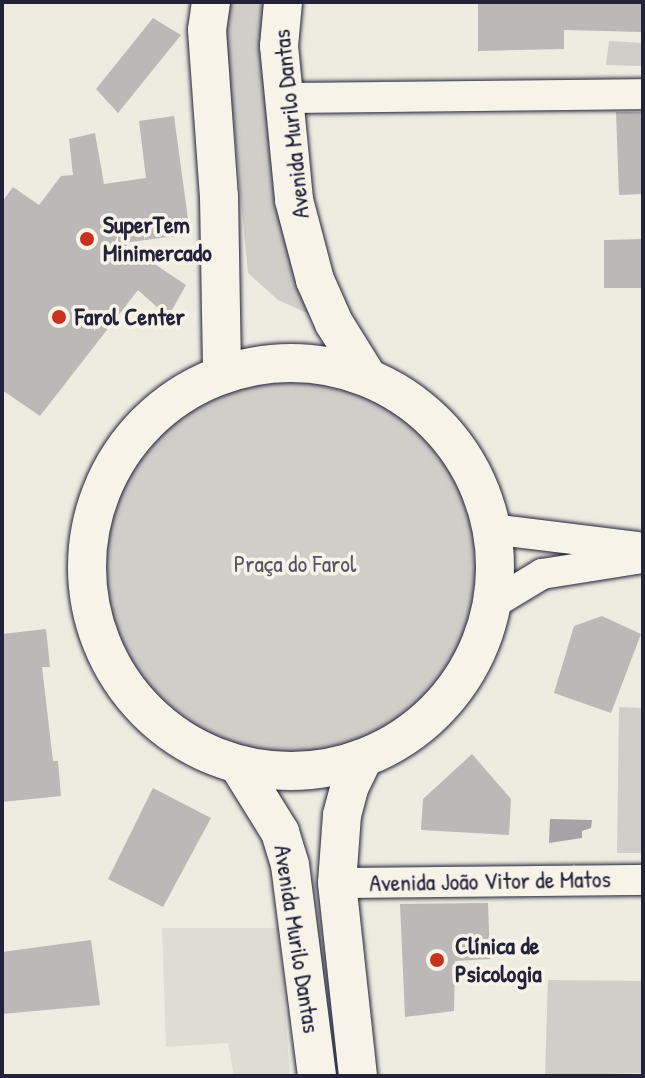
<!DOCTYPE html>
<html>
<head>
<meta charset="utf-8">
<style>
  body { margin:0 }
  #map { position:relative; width:645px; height:1078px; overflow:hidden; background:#eeebe1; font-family:"Patrick Hand",sans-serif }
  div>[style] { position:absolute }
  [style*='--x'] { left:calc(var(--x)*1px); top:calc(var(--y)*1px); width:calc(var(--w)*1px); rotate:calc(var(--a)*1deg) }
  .built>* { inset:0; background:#dfdcd4 }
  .green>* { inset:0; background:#d1cdc9 }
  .round { border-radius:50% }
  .water>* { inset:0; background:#a6a3a6 }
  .building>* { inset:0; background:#bbb8b7 }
  .roads { filter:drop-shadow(0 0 2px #22223b) drop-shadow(0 0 2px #22223b) }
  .minor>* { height:30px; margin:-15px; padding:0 15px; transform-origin:15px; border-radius:15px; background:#f7f3e8 }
  .major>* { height:38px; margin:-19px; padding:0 19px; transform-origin:19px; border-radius:19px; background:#f7f3e8 }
  .major>.ring { margin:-19px; padding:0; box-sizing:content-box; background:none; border:38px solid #f7f3e8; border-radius:50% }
  .dots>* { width:22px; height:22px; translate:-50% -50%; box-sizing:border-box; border:4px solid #f7f3e8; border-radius:50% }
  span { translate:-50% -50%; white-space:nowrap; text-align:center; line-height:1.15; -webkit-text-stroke:7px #f7f3e8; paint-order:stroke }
  .street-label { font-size:24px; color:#22223b }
  .poi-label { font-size:24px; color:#22223b; font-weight:700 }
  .left { translate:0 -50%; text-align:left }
  .park-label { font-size:24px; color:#575566 }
  .frame { position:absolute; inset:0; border:4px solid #22223b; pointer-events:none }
</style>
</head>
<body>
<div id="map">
  <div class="built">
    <i style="clip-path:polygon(162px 928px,279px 928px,290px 1076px,234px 1076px,228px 1043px,166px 1047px)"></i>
  </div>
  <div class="green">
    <i style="clip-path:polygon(229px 2px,268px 2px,321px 319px,278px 300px,248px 273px,226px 42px)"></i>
    <i style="clip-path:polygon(609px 41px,643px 43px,643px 66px,606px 65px)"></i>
    <i class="round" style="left:87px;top:363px;width:408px;height:408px"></i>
    <i style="clip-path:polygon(619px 707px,643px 708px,643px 853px,617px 853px)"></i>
    <i style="clip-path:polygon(548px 980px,643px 981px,643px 1073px,545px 1076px)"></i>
  </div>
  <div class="water">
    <i style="clip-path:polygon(550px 819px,592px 820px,591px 828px,582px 831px,582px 838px,549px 843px)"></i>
  </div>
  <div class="building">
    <i style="clip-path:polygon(478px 2px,643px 2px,643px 32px,564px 30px,564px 49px,478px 51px)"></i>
    <i style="clip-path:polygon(153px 18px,181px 35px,118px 113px,96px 89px)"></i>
    <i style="clip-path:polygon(616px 112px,643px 112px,643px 194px,619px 195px)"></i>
    <i style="clip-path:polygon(174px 116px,190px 234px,123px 243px,186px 285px,168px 317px,138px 290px,40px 416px,2px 390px,2px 202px,13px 187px,39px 205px,61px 176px,73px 175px,69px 139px,95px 133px,104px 184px,146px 178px,139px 121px)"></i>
    <i style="clip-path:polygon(643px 239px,643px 288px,604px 288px,604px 240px)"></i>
    <i style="clip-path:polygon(602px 616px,641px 634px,611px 713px,554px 693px,574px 626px)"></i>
    <i style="clip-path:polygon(46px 629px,50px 667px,42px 667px,53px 761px,58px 761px,61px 796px,2px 802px,2px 634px)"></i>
    <i style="clip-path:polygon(472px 754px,511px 799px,509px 835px,421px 830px,423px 799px)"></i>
    <i style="clip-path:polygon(153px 788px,211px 818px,163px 907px,108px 879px)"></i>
    <i style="clip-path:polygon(488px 903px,490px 959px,455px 961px,454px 1011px,405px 1017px,400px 904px)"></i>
    <i style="clip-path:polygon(91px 940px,100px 1005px,2px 1014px,2px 952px)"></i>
  </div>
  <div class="roads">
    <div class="minor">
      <i style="--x:284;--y:98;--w:359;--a:-0.6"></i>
      <i style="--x:491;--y:529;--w:147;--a:7"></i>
      <i style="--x:491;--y:605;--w:60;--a:-31.3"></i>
      <i style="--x:542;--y:574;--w:102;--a:-9"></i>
      <i style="--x:337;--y:883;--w:306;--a:-0.6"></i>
    </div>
    <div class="major">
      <i style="--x:211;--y:2;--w:28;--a:98"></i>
      <i style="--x:207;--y:30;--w:166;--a:85.9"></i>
      <i style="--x:219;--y:196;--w:177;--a:89"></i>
      <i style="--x:283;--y:2;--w:44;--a:95.2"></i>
      <i style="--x:279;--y:46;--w:155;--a:84.4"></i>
      <i style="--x:294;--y:200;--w:83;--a:75.3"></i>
      <i style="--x:315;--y:280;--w:47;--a:66.2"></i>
      <i style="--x:334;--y:323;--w:62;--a:58.1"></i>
      <i class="ring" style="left:87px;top:363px;width:370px;height:370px"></i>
      <i style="--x:239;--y:766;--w:78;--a:58.2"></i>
      <i style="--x:280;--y:832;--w:34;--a:73"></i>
      <i style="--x:290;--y:865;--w:213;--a:82.7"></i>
      <i style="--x:358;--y:1076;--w:194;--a:-96.2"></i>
      <i style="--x:337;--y:883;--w:68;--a:-85.8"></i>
      <i style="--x:342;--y:815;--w:28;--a:-75"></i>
      <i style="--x:349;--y:788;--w:32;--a:-64"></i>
    </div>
  </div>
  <div class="dots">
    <i style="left:87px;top:239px;background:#c8321e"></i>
    <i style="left:59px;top:317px;background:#c8321e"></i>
    <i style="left:437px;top:960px;background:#c8321e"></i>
  </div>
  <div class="street-label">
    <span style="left:291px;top:124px;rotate:-96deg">Avenida Murilo Dantas</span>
    <span style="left:490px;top:881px;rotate:-1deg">Avenida João Vitor de Matos</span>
    <span style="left:297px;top:939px;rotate:81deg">Avenida Murilo Dantas</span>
  </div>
  <div class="poi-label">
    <span class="left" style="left:103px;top:239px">SuperTem<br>Minimercado</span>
    <span class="left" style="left:75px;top:317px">Farol Center</span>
    <span class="left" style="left:455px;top:960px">Clínica de<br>Psicologia</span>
  </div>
  <div class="park-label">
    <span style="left:295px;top:564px">Praça do Farol</span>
  </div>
  <div class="frame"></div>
</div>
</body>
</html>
